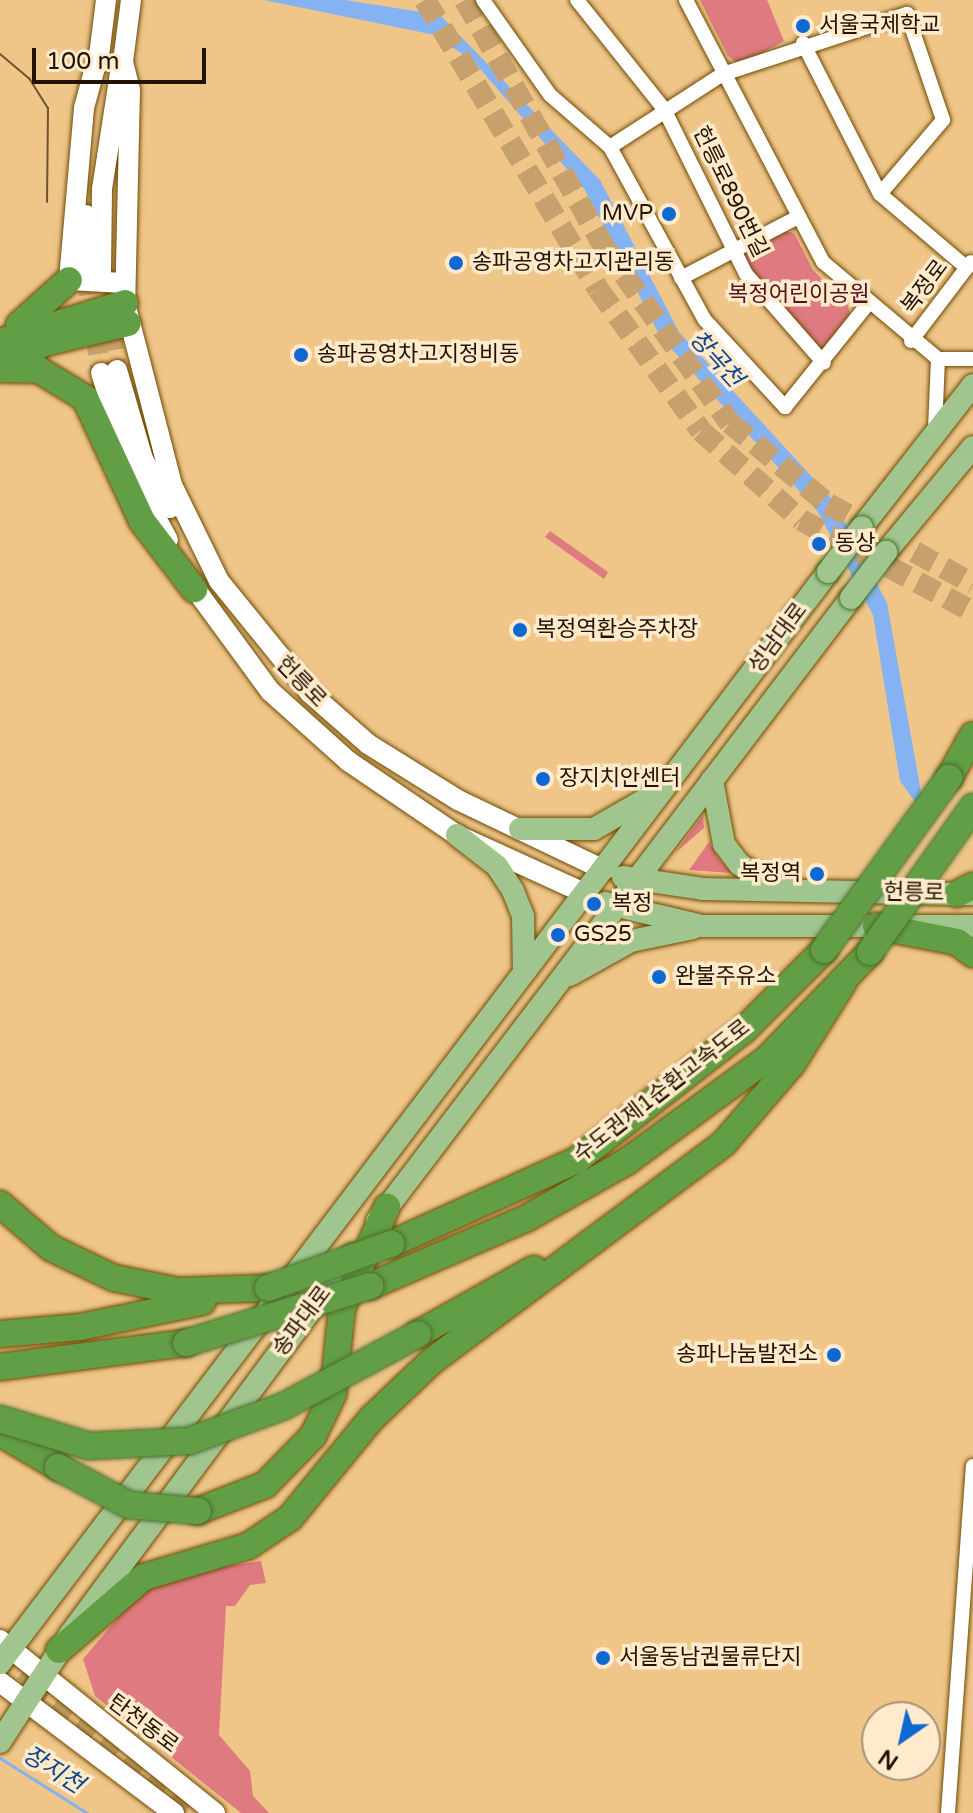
<!DOCTYPE html>
<html>
<head>
<meta charset="utf-8">
<style>
  body { margin:0 }
  #map { position:relative; width:973px; height:1813px; overflow:hidden; background:#efc588; font-family:"Varela Round","Noto Sans KR",sans-serif }
  div>[style] { position:absolute }
  [style*='--x'] { left:calc(var(--x)*1px); top:calc(var(--y)*1px); width:calc(var(--w)*1px); rotate:calc(var(--a)*1deg) }
  .green>* { inset:0; background:#df7a80 }
  .water>* { inset:0; background:#85b2f2 }
  .pier>* { inset:0; background:#efc588 }
  .stream>* { height:3px; margin:-1.5px; padding:0 1.5px; transform-origin:1.5px; border-radius:1.5px; background:#85b2f2 }
  .secondary-tunnel>* { height:20px; margin-top:-10px; transform-origin:0; background:repeating-linear-gradient(90deg,#c6a16d 0 20px,transparent 0 30px) }
  .primary-tunnel>* { height:22px; margin-top:-11px; transform-origin:0; background:repeating-linear-gradient(90deg,#c6a16d 0 22px,transparent 0 33px) }
  .roads { filter:drop-shadow(0 0 2px #6f4b02) drop-shadow(0 0 2px #6f4b02) }
  .street>* { height:14px; margin:-7px; padding:0 7px; transform-origin:7px; border-radius:7px; background:#fff }
  .secondary>* { height:20px; margin:-10px; padding:0 10px; transform-origin:10px; border-radius:10px; background:#fff }
  .primary>* { height:22px; margin:-11px; padding:0 11px; transform-origin:11px; border-radius:11px; background:#a0c58f }
  .highway>* { height:26px; margin:-13px; padding:0 13px; transform-origin:13px; border-radius:13px; background:#619e45 }
  .tram>* { height:2px; margin:-1px; padding:0 1px; transform-origin:1px; border-radius:1px; background:#6d5432 }
  .bridges { filter:drop-shadow(0 0 2px #4b6d2d) drop-shadow(0 0 2px #4b6d2d) }
  .primary-bridge>* { height:22px; margin:-11px; padding:0 11px; transform-origin:11px; border-radius:11px; background:#a0c58f }
  .highway-bridge>* { height:26px; margin:-13px; padding:0 13px; transform-origin:13px; border-radius:13px; background:#619e45 }
  .dots>* { width:22px; height:22px; translate:-50% -50%; box-sizing:border-box; border:4px solid #ffeacc; border-radius:50% }
  span { translate:-50% -50%; white-space:nowrap; text-align:center; line-height:1.15; -webkit-text-stroke:7px #ffeacc; paint-order:stroke }
  .poi-label { font-size:22px; color:#221300 }
  .left { translate:0 -50%; text-align:left }
  .right { translate:-100% -50%; text-align:right }
  .street-label { font-size:22px; color:#221300 }
  .park-label { font-size:22px; color:#52101a }
  .water-label { font-size:24px; color:#0e458b; font-style:italic }
  .north { position:absolute; left:861px; top:1701px; width:80px; height:80px; box-sizing:border-box; background:#ffeacc; border:2px solid #a7947a; border-radius:50%; rotate:214deg; font-size:22px; font-weight:700; line-height:32px; text-align:center; color:#221300 }
  .north::after { content:''; display:block; margin:auto; width:28px; height:36px; background:#0e68d1; clip-path:polygon(50% 0,100% 100%,50% 72%,0 100%) }
  .scale { position:absolute; left:32px; top:48px; width:174px; height:36px; box-sizing:border-box; border:4px solid #221300; border-top:0; padding-left:10px; font-size:24px; line-height:28px; white-space:nowrap; color:#221300; -webkit-text-stroke:6px #ffeacc; paint-order:stroke }
</style>
</head>
<body>
<div id="map">
  <div class="green">
    <i style="clip-path:polygon(700px 0,767px 0,784px 41px,740px 65px,728px 56px)"></i>
    <i style="clip-path:polygon(780px 230px,794px 233px,813px 270px,848px 305px,850px 318px,828px 350px,817px 350px,777px 313px,742px 257px,746px 245px)"></i>
    <i style="clip-path:polygon(550px 531px,608px 572px,604px 579px,545px 537px)"></i>
    <i style="clip-path:polygon(703px 815px,704px 828px,675px 853px)"></i>
    <i style="clip-path:polygon(709px 842px,719px 859px,732px 873px,689px 870px)"></i>
    <i style="clip-path:polygon(261px 1561px,266px 1583px,250px 1585px,235px 1606px,226px 1606px,219px 1735px,250px 1771px,253px 1796px,269px 1813px,241px 1813px,95px 1696px,83px 1659px,144px 1587px,179px 1573px)"></i>
  </div>
  <div class="water">
    <i style="clip-path:polygon(264px 0,345px 0,440px 15px,600px 180px,679px 332px,834px 501px,887px 603px,921px 792px,973px 843px,959px 862px,900px 781px,873px 615px,818px 512px,660px 336px,585px 190px,475px 63px,435px 35px)"></i>
  </div>
  <div class="pier">
    <i style="clip-path:polygon(925px 791px,973px 837px,973px 867px,956px 865px,914px 807px)"></i>
  </div>
  <div class="stream">
    <i style="--x:0;--y:1758;--w:103;--a:32.3"></i>
  </div>
  <div class="secondary-tunnel">
    <i style="--x:101;--y:271;--w:100;--a:80.8"></i>
    <i style="--x:86;--y:275;--w:99;--a:81.3"></i>
    <i style="--x:0;--y:1652;--w:63;--a:38.5"></i>
    <i style="--x:28;--y:1689;--w:203;--a:37.6"></i>
  </div>
  <div class="primary-tunnel">
    <i style="--x:425;--y:0;--w:337;--a:59.1"></i>
    <i style="--x:598;--y:289;--w:175;--a:54"></i>
    <i style="--x:701;--y:431;--w:134;--a:41.7"></i>
    <i style="--x:801;--y:520;--w:195;--a:28.1"></i>
    <i style="--x:465;--y:0;--w:285;--a:60.6"></i>
    <i style="--x:605;--y:248;--w:215;--a:54.5"></i>
    <i style="--x:730;--y:423;--w:127;--a:39.6"></i>
    <i style="--x:828;--y:504;--w:166;--a:28.9"></i>
  </div>
  <div class="roads">
    <div class="street">
      <i style="--x:483;--y:0;--w:116;--a:54.8"></i>
      <i style="--x:550;--y:95;--w:79;--a:40.9"></i>
      <i style="--x:610;--y:147;--w:196;--a:61.3"></i>
      <i style="--x:704;--y:319;--w:120;--a:47.4"></i>
      <i style="--x:785;--y:407;--w:131;--a:-51.2"></i>
      <i style="--x:577;--y:0;--w:139;--a:51.4"></i>
      <i style="--x:664;--y:109;--w:184;--a:63.6"></i>
      <i style="--x:746;--y:274;--w:118;--a:48.8"></i>
      <i style="--x:686;--y:0;--w:296;--a:62.4"></i>
      <i style="--x:823;--y:262;--w:150;--a:40.1"></i>
      <i style="--x:938;--y:359;--w:35;--a:0"></i>
      <i style="--x:803;--y:43;--w:169;--a:63"></i>
      <i style="--x:880;--y:194;--w:114;--a:40.4"></i>
      <i style="--x:610;--y:147;--w:135;--a:-32.9"></i>
      <i style="--x:723;--y:74;--w:194;--a:-18.1"></i>
      <i style="--x:907;--y:14;--w:112;--a:71.2"></i>
      <i style="--x:943;--y:120;--w:97;--a:130.4"></i>
      <i style="--x:681;--y:278;--w:132;--a:-27.5"></i>
      <i style="--x:911;--y:341;--w:99;--a:-52.8"></i>
      <i style="--x:935;--y:430;--w:71;--a:-87.6"></i>
      <i style="--x:948;--y:1813;--w:348;--a:-85.9"></i>
    </div>
    <div class="secondary">
      <i style="--x:131;--y:0;--w:63;--a:97.4"></i>
      <i style="--x:123;--y:62;--w:29;--a:76"></i>
      <i style="--x:130;--y:90;--w:213;--a:91.3"></i>
      <i style="--x:125;--y:303;--w:188;--a:75.5"></i>
      <i style="--x:172;--y:485;--w:107;--a:63.9"></i>
      <i style="--x:219;--y:581;--w:144;--a:50.9"></i>
      <i style="--x:310;--y:693;--w:77;--a:41.3"></i>
      <i style="--x:368;--y:744;--w:106;--a:31.9"></i>
      <i style="--x:458;--y:800;--w:162;--a:25.6"></i>
      <i style="--x:99;--y:53;--w:57;--a:105.3"></i>
      <i style="--x:84;--y:108;--w:173;--a:95"></i>
      <i style="--x:69;--y:280;--w:55;--a:3.1"></i>
      <i style="--x:98;--y:64;--w:64;--a:-82.9"></i>
      <i style="--x:86;--y:215;--w:60;--a:90"></i>
      <i style="--x:101;--y:271;--w:82;--a:-89.3"></i>
      <i style="--x:102;--y:189;--w:124;--a:-81.2"></i>
      <i style="--x:117;--y:370;--w:93;--a:73.7"></i>
      <i style="--x:143;--y:459;--w:56;--a:61.1"></i>
      <i style="--x:101;--y:373;--w:111;--a:72.2"></i>
      <i style="--x:135;--y:479;--w:69;--a:61.6"></i>
      <i style="--x:188;--y:579;--w:139;--a:53.8"></i>
      <i style="--x:270;--y:691;--w:105;--a:41.9"></i>
      <i style="--x:348;--y:761;--w:132;--a:34.2"></i>
      <i style="--x:457;--y:835;--w:140;--a:24.5"></i>
      <i style="--x:0;--y:1640;--w:276;--a:38.8"></i>
      <i style="--x:0;--y:1682;--w:218;--a:37"></i>
    </div>
    <div class="primary">
      <i style="--x:862;--y:527;--w:180;--a:-52"></i>
      <i style="--x:886;--y:552;--w:136;--a:-50.4"></i>
      <i style="--x:712;--y:780;--w:65;--a:79.4"></i>
      <i style="--x:724;--y:844;--w:25;--a:53"></i>
      <i style="--x:739;--y:864;--w:50;--a:31.2"></i>
      <i style="--x:520;--y:829;--w:74;--a:0"></i>
      <i style="--x:594;--y:829;--w:74;--a:-30"></i>
      <i style="--x:457;--y:835;--w:51;--a:37.8"></i>
      <i style="--x:497;--y:866;--w:30;--a:57"></i>
      <i style="--x:513;--y:891;--w:27;--a:68"></i>
      <i style="--x:523;--y:916;--w:56;--a:89"></i>
      <i style="--x:623;--y:877;--w:81;--a:8.5"></i>
      <i style="--x:703;--y:889;--w:269;--a:1.1"></i>
      <i style="--x:605;--y:903;--w:100;--a:13.3"></i>
      <i style="--x:702;--y:926;--w:271;--a:0"></i>
      <i style="--x:570;--y:975;--w:70;--a:-29.1"></i>
      <i style="--x:631;--y:941;--w:63;--a:-11.8"></i>
      <i style="--x:377;--y:1221;--w:783;--a:-52.73"></i>
      <i style="--x:0;--y:1663;--w:1370;--a:-52.8"></i>
      <i style="--x:0;--y:1742;--w:130;--a:-56.9"></i>
      <i style="--x:71;--y:1633;--w:471;--a:-53.4"></i>
    </div>
    <div class="highway">
      <i style="--x:19;--y:325;--w:67;--a:-42"></i>
      <i style="--x:0;--y:342;--w:131;--a:-17.3"></i>
      <i style="--x:0;--y:368;--w:51;--a:-29.6"></i>
      <i style="--x:44;--y:343;--w:86;--a:-13.4"></i>
      <i style="--x:0;--y:369;--w:39;--a:1"></i>
      <i style="--x:39;--y:370;--w:54;--a:31.3"></i>
      <i style="--x:85;--y:398;--w:136;--a:65.1"></i>
      <i style="--x:142;--y:521;--w:86;--a:52.6"></i>
      <i style="--x:949;--y:778;--w:49;--a:-60.8"></i>
      <i style="--x:957;--y:894;--w:18;--a:-27"></i>
      <i style="--x:876;--y:926;--w:83;--a:11.2"></i>
      <i style="--x:957;--y:942;--w:20;--a:37"></i>
      <i style="--x:0;--y:1204;--w:67;--a:40.8"></i>
      <i style="--x:51;--y:1248;--w:70;--a:25.5"></i>
      <i style="--x:114;--y:1278;--w:65;--a:11.5"></i>
      <i style="--x:178;--y:1291;--w:90;--a:-1.9"></i>
      <i style="--x:391;--y:1244;--w:204;--a:-24.3"></i>
      <i style="--x:577;--y:1160;--w:210;--a:-37.9"></i>
      <i style="--x:743;--y:1031;--w:115;--a:-45"></i>
      <i style="--x:370;--y:1286;--w:171;--a:-23.4"></i>
      <i style="--x:527;--y:1218;--w:114;--a:-29.5"></i>
      <i style="--x:626;--y:1162;--w:176;--a:-36.2"></i>
      <i style="--x:768;--y:1058;--w:147;--a:-46.1"></i>
      <i style="--x:0;--y:1334;--w:80;--a:-5"></i>
      <i style="--x:80;--y:1327;--w:125;--a:-11.6"></i>
      <i style="--x:418;--y:1334;--w:133;--a:-29.3"></i>
      <i style="--x:0;--y:1367;--w:188;--a:-7.4"></i>
      <i style="--x:0;--y:1433;--w:67;--a:30.4"></i>
      <i style="--x:198;--y:1511;--w:72;--a:-21.2"></i>
      <i style="--x:265;--y:1485;--w:69;--a:-45.6"></i>
      <i style="--x:313;--y:1436;--w:47;--a:-64.5"></i>
      <i style="--x:333;--y:1394;--w:86;--a:-84"></i>
      <i style="--x:342;--y:1308;--w:111;--a:-66"></i>
      <i style="--x:59;--y:1650;--w:112;--a:-40.7"></i>
      <i style="--x:144;--y:1577;--w:109;--a:-16.6"></i>
      <i style="--x:248;--y:1546;--w:50;--a:-33.7"></i>
      <i style="--x:290;--y:1518;--w:128;--a:-50.7"></i>
      <i style="--x:371;--y:1419;--w:84;--a:-43.6"></i>
      <i style="--x:432;--y:1361;--w:364;--a:-36.7"></i>
      <i style="--x:724;--y:1143;--w:104;--a:-49.3"></i>
      <i style="--x:792;--y:1064;--w:96;--a:-57.8"></i>
    </div>
  </div>
  <div class="tram">
    <i style="--x:0;--y:54;--w:38;--a:40"></i>
    <i style="--x:29;--y:78;--w:36;--a:58"></i>
    <i style="--x:48;--y:108;--w:94;--a:90.6"></i>
  </div>
  <div class="bridges">
    <div class="primary-bridge">
      <i style="--x:828;--y:572;--w:56;--a:-52.9"></i>
      <i style="--x:851;--y:598;--w:58;--a:-52.7"></i>
    </div>
    <div class="highway-bridge">
      <i style="--x:824;--y:950;--w:213;--a:-54"></i>
      <i style="--x:870;--y:952;--w:178;--a:-54.6"></i>
      <i style="--x:268;--y:1288;--w:131;--a:-19.7"></i>
      <i style="--x:186;--y:1343;--w:193;--a:-17.2"></i>
      <i style="--x:0;--y:1419;--w:93;--a:16.9"></i>
      <i style="--x:89;--y:1446;--w:100;--a:-2.9"></i>
      <i style="--x:189;--y:1441;--w:101;--a:-20.2"></i>
      <i style="--x:284;--y:1406;--w:152;--a:-28.2"></i>
      <i style="--x:58;--y:1467;--w:81;--a:28.2"></i>
      <i style="--x:129;--y:1505;--w:69;--a:5"></i>
    </div>
  </div>
  <div class="dots">
    <i style="left:803px;top:26px;background:#0e68d1"></i>
    <i style="left:669px;top:214px;background:#0e68d1"></i>
    <i style="left:456px;top:263px;background:#0e68d1"></i>
    <i style="left:301px;top:355px;background:#0e68d1"></i>
    <i style="left:819px;top:544px;background:#0e68d1"></i>
    <i style="left:520px;top:630px;background:#0e68d1"></i>
    <i style="left:543px;top:779px;background:#0e68d1"></i>
    <i style="left:817px;top:874px;background:#0e68d1"></i>
    <i style="left:594px;top:904px;background:#0e68d1"></i>
    <i style="left:558px;top:935px;background:#0e68d1"></i>
    <i style="left:659px;top:977px;background:#0e68d1"></i>
    <i style="left:834px;top:1355px;background:#0e68d1"></i>
    <i style="left:603px;top:1658px;background:#0e68d1"></i>
  </div>
  <div class="poi-label">
    <span class="left" style="left:819px;top:26px">서울국제학교</span>
    <span class="right" style="left:653px;top:214px">MVP</span>
    <span class="left" style="left:472px;top:263px">송파공영차고지관리동</span>
    <span class="left" style="left:317px;top:355px">송파공영차고지정비동</span>
    <span class="left" style="left:835px;top:544px">동상</span>
    <span class="left" style="left:536px;top:630px">복정역환승주차장</span>
    <span class="left" style="left:559px;top:779px">장지치안센터</span>
    <span class="right" style="left:801px;top:874px">복정역</span>
    <span class="left" style="left:612px;top:904px">복정</span>
    <span class="left" style="left:574px;top:935px">GS25</span>
    <span class="left" style="left:675px;top:977px">완불주유소</span>
    <span class="right" style="left:818px;top:1355px">송파나눔발전소</span>
    <span class="left" style="left:619px;top:1658px">서울동남권물류단지</span>
  </div>
  <div class="street-label">
    <span style="left:730px;top:192px;rotate:64deg">헌릉로890번길</span>
    <span style="left:925px;top:287px;rotate:-53deg">복정로</span>
    <span style="left:778px;top:638px;rotate:-53deg">성남대로</span>
    <span style="left:301px;top:682px;rotate:46deg">헌릉로</span>
    <span style="left:914px;top:893px;rotate:1deg">헌릉로</span>
    <span style="left:662px;top:1091px;rotate:-38deg">수도권제1순환고속도로</span>
    <span style="left:302px;top:1321px;rotate:-53deg">송파대로</span>
    <span style="left:143px;top:1724px;rotate:37deg">탄천동로</span>
  </div>
  <div class="park-label">
    <span style="left:799px;top:295px">복정어린이공원</span>
  </div>
  <div class="water-label">
    <span style="left:716px;top:359px;rotate:48deg">창곡천</span>
    <span style="left:53px;top:1770px;rotate:32deg">장지천</span>
  </div>
  <div class="north">N</div>
  <div class="scale">100 m</div>
</div>
</body>
</html>
